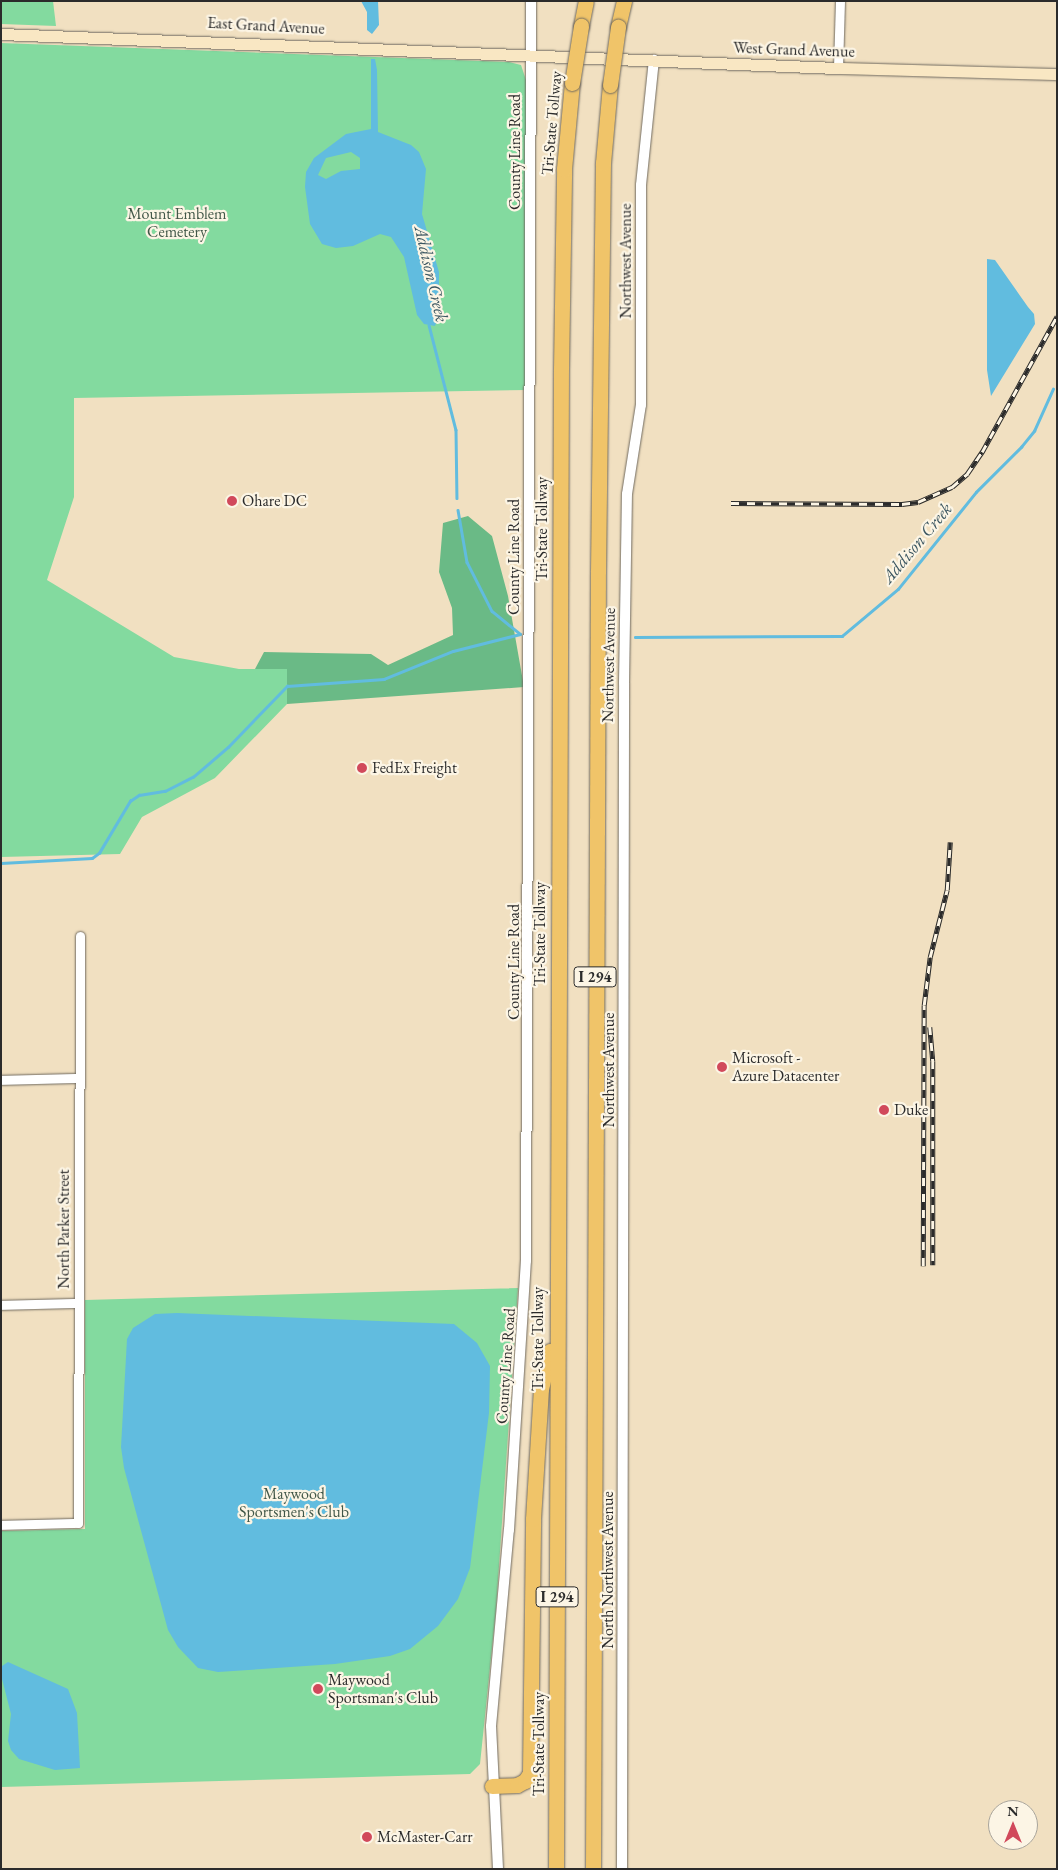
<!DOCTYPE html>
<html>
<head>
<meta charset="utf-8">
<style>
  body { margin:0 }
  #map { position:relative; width:1058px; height:1870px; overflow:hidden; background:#f1e0c1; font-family:"EB Garamond",serif }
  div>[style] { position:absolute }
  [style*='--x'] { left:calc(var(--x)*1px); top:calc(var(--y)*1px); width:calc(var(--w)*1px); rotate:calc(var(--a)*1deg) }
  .green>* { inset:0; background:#83da9f }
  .forest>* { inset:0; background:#6aba86 }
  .water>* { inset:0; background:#61bcdf }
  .stream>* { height:2.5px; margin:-1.25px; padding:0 1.25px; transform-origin:1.25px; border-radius:1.25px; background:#61bcdf }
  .roads { filter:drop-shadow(0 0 1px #706a60) drop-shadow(0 0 1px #706a60) }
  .minor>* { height:9px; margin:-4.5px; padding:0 4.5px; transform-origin:4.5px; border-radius:4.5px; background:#fff }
  .tertiary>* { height:10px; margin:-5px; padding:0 5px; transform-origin:5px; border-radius:5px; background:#fff }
  .secondary>* { height:11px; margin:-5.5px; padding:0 5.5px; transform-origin:5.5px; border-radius:5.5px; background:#f9e7c3 }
  .motorway>* { height:15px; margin:-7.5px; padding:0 7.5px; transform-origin:7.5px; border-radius:7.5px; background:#f0c469 }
  .rail>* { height:4.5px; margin-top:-2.25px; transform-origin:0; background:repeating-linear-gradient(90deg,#fcf5e5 0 8px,#2b2b2b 0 16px); box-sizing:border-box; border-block:1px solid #2b2b2b }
  .bridges { filter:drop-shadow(0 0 1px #706a60) drop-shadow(0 0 1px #706a60) }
  .motorway-bridge>* { height:15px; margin:-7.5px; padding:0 7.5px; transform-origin:7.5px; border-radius:7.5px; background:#f0c469 }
  .dots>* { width:14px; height:14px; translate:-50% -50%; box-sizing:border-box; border:2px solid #fcf5e5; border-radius:50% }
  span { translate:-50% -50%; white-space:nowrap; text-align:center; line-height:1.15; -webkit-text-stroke:4.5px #fcf5e5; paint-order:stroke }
  .shield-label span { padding:1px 4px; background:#fcf5e5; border:1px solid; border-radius:4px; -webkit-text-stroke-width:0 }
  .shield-label { font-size:15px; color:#2b2b2b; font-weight:700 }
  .street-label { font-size:16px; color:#2b2b2b }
  .park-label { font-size:16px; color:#415748 }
  .poi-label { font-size:16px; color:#2b2b2b }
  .left { translate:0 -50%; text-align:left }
  .water-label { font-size:18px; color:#3b5661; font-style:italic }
  .frame { position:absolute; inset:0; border:2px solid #2b2b2b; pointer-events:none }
  .north { position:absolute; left:988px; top:1800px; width:50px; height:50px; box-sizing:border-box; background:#fcf5e5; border:1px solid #a8a49b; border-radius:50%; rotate:0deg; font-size:14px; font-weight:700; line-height:20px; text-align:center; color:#2b2b2b }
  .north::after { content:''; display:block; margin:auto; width:18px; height:22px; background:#d1495b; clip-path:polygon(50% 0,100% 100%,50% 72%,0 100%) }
</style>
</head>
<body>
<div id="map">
  <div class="green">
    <i style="clip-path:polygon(1px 1px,53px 1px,56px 26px,1px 24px)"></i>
    <i style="clip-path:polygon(1px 43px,509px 62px,521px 65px,526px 80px,527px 390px,74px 398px,74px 497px,47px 580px,174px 657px,239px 669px,287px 669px,287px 704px,215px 778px,142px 817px,120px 854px,1px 857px)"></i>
    <i style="clip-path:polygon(518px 1288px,496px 1610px,480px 1764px,470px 1774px,1px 1787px,1px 1531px,85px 1529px,85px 1300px)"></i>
  </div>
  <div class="forest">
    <i style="clip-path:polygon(468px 516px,492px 536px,508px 596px,524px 687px,287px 704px,287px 669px,255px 669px,264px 652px,371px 654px,388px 665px,453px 635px,452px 608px,439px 572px,443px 523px)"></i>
  </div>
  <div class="water">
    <i style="clip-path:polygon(361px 1px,378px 1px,379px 25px,372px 34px,367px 30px,367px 12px)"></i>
    <i style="clip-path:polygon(evenodd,371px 59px,375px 59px,377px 70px,378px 132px,411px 145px,419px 152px,426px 169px,422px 214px,439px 272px,439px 314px,435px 326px,424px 324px,417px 315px,404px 257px,391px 237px,380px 234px,353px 246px,336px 248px,322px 244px,310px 224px,305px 187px,306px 172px,314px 158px,346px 134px,371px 129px,371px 59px,351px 152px,360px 158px,360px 169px,341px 171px,326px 179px,318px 175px,326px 158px,351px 152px)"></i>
    <i style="clip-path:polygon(987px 259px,995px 260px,1028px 307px,1034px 314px,1035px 324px,991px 396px,987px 370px)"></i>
    <i style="clip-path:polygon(177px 1313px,454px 1324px,477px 1343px,490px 1366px,489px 1413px,470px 1568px,458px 1599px,438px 1626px,410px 1649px,390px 1656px,335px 1664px,218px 1672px,198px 1668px,178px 1647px,168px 1630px,124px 1468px,121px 1447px,127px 1339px,133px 1328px,155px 1314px)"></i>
    <i style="clip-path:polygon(8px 1662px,68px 1689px,77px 1713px,80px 1768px,55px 1770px,19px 1759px,11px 1750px,8px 1741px,11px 1714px,1px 1675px,2px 1666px)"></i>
  </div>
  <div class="stream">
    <i style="--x:429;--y:325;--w:108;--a:75.6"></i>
    <i style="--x:456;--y:430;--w:68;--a:89.2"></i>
    <i style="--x:458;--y:510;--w:53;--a:80.2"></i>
    <i style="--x:467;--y:562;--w:55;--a:63"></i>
    <i style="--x:492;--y:611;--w:36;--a:39"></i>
    <i style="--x:635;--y:637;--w:207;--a:-0.3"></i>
    <i style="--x:842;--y:636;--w:73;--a:-40"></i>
    <i style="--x:898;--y:589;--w:124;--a:-51.2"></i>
    <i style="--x:976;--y:492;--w:64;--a:-45"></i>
    <i style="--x:1021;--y:447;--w:21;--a:-51"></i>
    <i style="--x:1034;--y:431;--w:46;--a:-65.7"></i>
    <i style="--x:1;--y:863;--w:91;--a:-3.1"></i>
    <i style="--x:92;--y:858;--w:9;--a:-36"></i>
    <i style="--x:99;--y:853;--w:61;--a:-59.2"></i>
    <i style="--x:130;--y:801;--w:11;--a:-34"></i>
    <i style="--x:139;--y:795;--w:26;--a:-9"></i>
    <i style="--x:165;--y:791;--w:31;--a:-27"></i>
    <i style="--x:193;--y:777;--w:46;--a:-40.6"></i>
    <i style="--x:228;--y:747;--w:85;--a:-46"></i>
    <i style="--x:287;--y:686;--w:97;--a:-4.1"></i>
    <i style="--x:384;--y:679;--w:74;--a:-22.1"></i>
    <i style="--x:453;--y:651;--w:69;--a:-14.2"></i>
  </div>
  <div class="roads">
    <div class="minor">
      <i style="--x:838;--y:68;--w:67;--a:-88.3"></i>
      <i style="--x:1;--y:1080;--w:79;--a:-1.5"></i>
      <i style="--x:1;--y:1305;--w:77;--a:-1.5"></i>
      <i style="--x:1;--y:1525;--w:77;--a:-1.5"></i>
      <i style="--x:78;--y:1523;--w:587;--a:-89.8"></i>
    </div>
    <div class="tertiary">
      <i style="--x:498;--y:1869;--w:143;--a:-92.8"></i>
      <i style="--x:491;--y:1726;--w:197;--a:-84.8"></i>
      <i style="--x:509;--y:1530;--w:270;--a:-86.4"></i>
      <i style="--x:526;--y:1261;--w:1260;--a:-89.77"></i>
      <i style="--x:622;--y:1869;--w:1186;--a:-89.9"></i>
      <i style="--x:624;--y:683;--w:189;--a:-89.1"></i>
      <i style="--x:627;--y:494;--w:90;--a:-81.1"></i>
      <i style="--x:641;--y:405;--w:220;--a:-90"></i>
      <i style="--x:641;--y:185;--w:126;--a:-84.1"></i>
    </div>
    <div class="secondary">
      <i style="--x:1;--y:34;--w:838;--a:2.33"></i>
      <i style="--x:838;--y:68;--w:219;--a:1.6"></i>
    </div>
    <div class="motorway">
      <i style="--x:581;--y:26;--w:25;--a:-79"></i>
      <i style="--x:618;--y:27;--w:27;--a:-77"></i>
      <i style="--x:492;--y:1786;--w:25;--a:-2"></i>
      <i style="--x:517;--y:1785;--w:9;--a:-27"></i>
      <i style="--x:525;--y:1781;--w:9;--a:-58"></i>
      <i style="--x:530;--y:1773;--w:254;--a:-89.3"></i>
      <i style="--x:533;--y:1519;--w:130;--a:-86.5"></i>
      <i style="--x:541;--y:1389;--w:39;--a:-77"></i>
      <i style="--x:556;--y:1869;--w:1500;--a:-89.81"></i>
      <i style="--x:561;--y:369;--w:200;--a:-89.1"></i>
      <i style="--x:564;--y:169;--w:86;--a:-84.7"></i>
      <i style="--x:593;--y:1869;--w:1298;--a:-89.78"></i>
      <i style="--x:598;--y:571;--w:408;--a:-89.3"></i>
      <i style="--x:603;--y:163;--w:78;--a:-84.9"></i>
    </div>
  </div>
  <div class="rail">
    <i style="--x:731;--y:503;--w:171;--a:0.3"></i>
    <i style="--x:902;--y:504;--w:16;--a:-7"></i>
    <i style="--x:918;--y:502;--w:37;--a:-24"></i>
    <i style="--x:952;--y:487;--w:20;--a:-41"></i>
    <i style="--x:967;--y:474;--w:27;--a:-56"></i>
    <i style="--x:982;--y:452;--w:155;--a:-61.1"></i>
    <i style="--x:930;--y:1027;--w:34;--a:85"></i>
    <i style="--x:933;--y:1061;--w:204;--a:90"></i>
    <i style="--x:923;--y:1266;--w:261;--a:-89.8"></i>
    <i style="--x:924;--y:1005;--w:48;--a:-82.9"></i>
    <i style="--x:930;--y:957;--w:69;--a:-75.8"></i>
    <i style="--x:947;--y:890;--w:48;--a:-86.4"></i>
  </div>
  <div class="bridges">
    <div class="motorway-bridge">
      <i style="--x:572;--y:83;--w:58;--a:-81"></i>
      <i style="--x:610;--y:85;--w:59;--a:-82.1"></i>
    </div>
  </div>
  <div class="dots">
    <i style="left:232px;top:501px;background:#d1495b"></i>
    <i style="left:362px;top:768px;background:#d1495b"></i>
    <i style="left:722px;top:1067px;background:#d1495b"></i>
    <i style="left:884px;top:1110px;background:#d1495b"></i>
    <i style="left:318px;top:1689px;background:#d1495b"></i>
    <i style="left:367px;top:1837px;background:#d1495b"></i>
  </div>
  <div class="shield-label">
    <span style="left:595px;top:977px">I 294</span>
    <span style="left:557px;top:1597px">I 294</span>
  </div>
  <div class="street-label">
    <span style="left:266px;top:26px;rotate:3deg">East Grand Avenue</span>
    <span style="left:794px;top:50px;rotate:2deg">West Grand Avenue</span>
    <span style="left:552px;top:123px;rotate:-85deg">Tri-State Tollway</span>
    <span style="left:515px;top:152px;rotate:-90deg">County Line Road</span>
    <span style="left:626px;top:261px;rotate:-90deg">Northwest Avenue</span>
    <span style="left:542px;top:529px;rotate:-90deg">Tri-State Tollway</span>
    <span style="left:514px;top:557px;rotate:-90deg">County Line Road</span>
    <span style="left:609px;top:665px;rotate:-89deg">Northwest Avenue</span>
    <span style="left:540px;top:934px;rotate:-90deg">Tri-State Tollway</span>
    <span style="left:514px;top:962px;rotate:-90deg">County Line Road</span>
    <span style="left:609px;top:1070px;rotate:-90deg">Northwest Avenue</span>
    <span style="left:64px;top:1229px;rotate:-90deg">North Parker Street</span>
    <span style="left:538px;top:1339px;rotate:-90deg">Tri-State Tollway</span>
    <span style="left:506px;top:1366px;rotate:-86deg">County Line Road</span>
    <span style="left:608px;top:1570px;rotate:-90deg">North Northwest Avenue</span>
    <span style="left:539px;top:1744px;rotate:-90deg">Tri-State Tollway</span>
  </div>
  <div class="park-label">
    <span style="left:177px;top:223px">Mount Emblem<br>Cemetery</span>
    <span style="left:294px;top:1503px">Maywood<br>Sportsmen's Club</span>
  </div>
  <div class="poi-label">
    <span class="left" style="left:242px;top:501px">Ohare DC</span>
    <span class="left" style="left:372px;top:768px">FedEx Freight</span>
    <span class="left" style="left:732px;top:1067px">Microsoft -<br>Azure Datacenter</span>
    <span class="left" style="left:894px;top:1110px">Duke</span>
    <span class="left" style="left:328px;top:1689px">Maywood<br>Sportsman's Club</span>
    <span class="left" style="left:377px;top:1837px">McMaster-Carr</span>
  </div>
  <div class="water-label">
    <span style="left:431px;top:274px;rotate:77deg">Addison Creek</span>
    <span style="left:917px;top:543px;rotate:-50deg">Addison Creek</span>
  </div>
  <div class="frame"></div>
  <div class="north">N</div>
</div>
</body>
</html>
